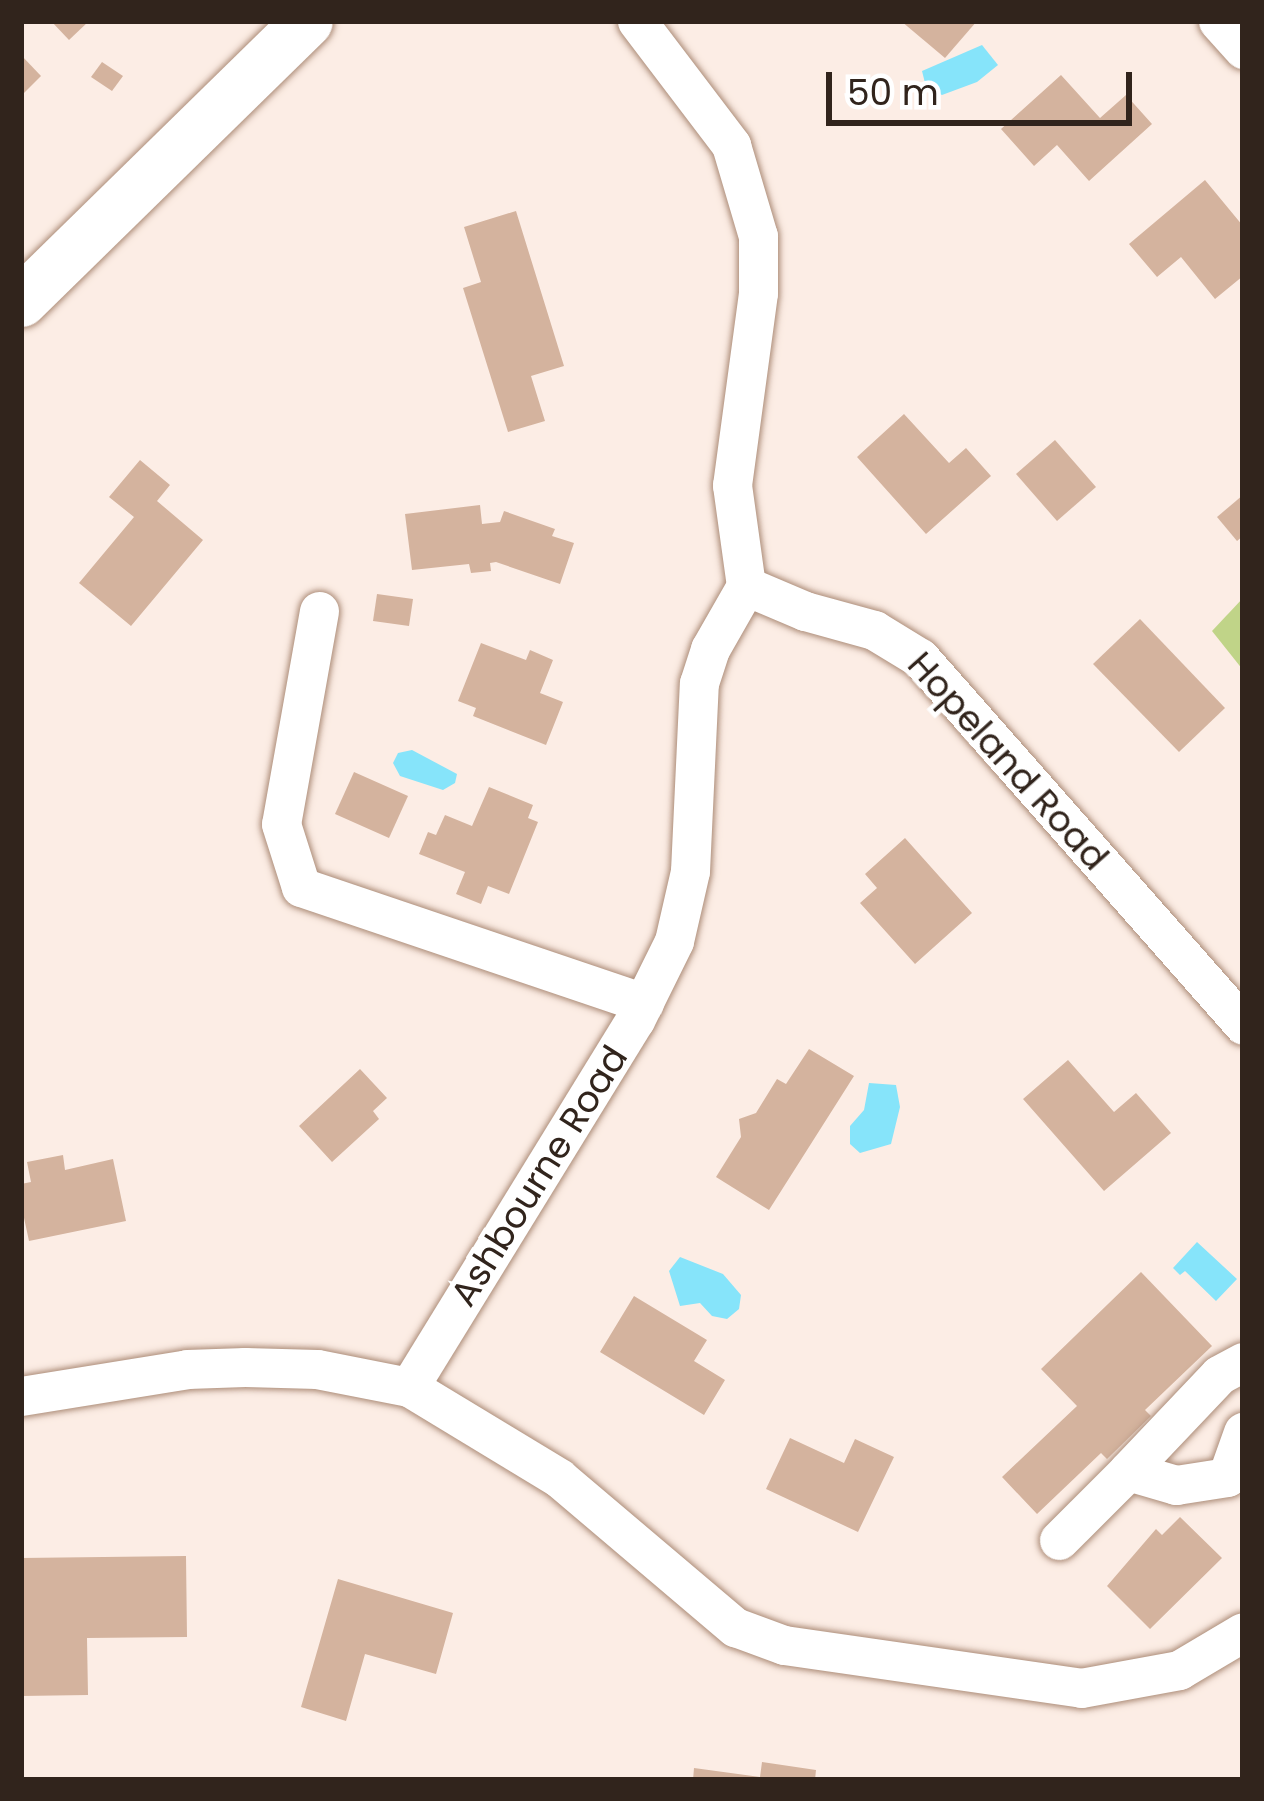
<!DOCTYPE html>
<html>
<head>
<meta charset="utf-8">
<style>
  body { margin:0 }
  #map { position:relative; width:1264px; height:1801px; overflow:hidden; background:#fcede5; font-family:Poppins,sans-serif }
  div>[style] { position:absolute }
  [style*='--x'] { left:calc(var(--x)*1px); top:calc(var(--y)*1px); width:calc(var(--w)*1px); rotate:calc(var(--a)*1deg) }
  .green>* { inset:0; background:#c0d488 }
  .water>* { inset:0; background:#86e4fa }
  .building>* { inset:0; background:#d4b39e }
  .roads { filter:drop-shadow(0 0 3px #ad8d79) drop-shadow(0 0 3px #ad8d79) }
  .minor>* { height:39px; margin:-19.5px; padding:0 19.5px; transform-origin:19.5px; border-radius:19.5px; background:#fff }
  .major>* { height:51px; margin:-25.5px; padding:0 25.5px; transform-origin:25.5px; border-radius:25.5px; background:#fff }
  span { translate:-50% -50%; white-space:nowrap; text-align:center; line-height:1.15; -webkit-text-stroke:9px #fff; paint-order:stroke }
  .street-label { font-size:36px; color:#31241c }
  .frame { position:absolute; inset:0; border:24px solid #31241c; pointer-events:none }
  .scale { position:absolute; left:826px; top:72px; width:306px; height:54px; box-sizing:border-box; border:6px solid #31241c; border-top:0; padding-left:15px; font-size:36px; line-height:42px; white-space:nowrap; color:#31241c; -webkit-text-stroke:9px #fff; paint-order:stroke }
</style>
</head>
<body>
<div id="map">
  <div class="green">
    <i style="clip-path:polygon(1243px 598px,1243px 670px,1212px 631px)"></i>
  </div>
  <div class="water">
    <i style="clip-path:polygon(982px 45px,998px 65px,977px 82px,942px 95px,926px 87px,922px 71px)"></i>
    <i style="clip-path:polygon(412px 750px,457px 774px,455px 783px,443px 790px,400px 776px,393px 763px,398px 753px)"></i>
    <i style="clip-path:polygon(869px 1083px,896px 1085px,900px 1107px,891px 1144px,860px 1153px,850px 1144px,850px 1126px,864px 1110px)"></i>
    <i style="clip-path:polygon(1197px 1242px,1237px 1279px,1216px 1301px,1185px 1271px,1180px 1275px,1173px 1268px)"></i>
    <i style="clip-path:polygon(680px 1257px,723px 1274px,741px 1295px,739px 1309px,727px 1319px,712px 1316px,700px 1303px,680px 1306px,669px 1271px)"></i>
  </div>
  <div class="building">
    <i style="clip-path:polygon(51px 21px,89px 21px,69px 40px)"></i>
    <i style="clip-path:polygon(901px 21px,977px 21px,945px 58px)"></i>
    <i style="clip-path:polygon(21px 55px,41px 76px,21px 96px)"></i>
    <i style="clip-path:polygon(102px 62px,123px 76px,112px 91px,91px 77px)"></i>
    <i style="clip-path:polygon(1061px 75px,1100px 118px,1126px 95px,1152px 124px,1089px 181px,1057px 145px,1034px 166px,1001px 129px)"></i>
    <i style="clip-path:polygon(1205px 180px,1243px 226px,1243px 276px,1215px 299px,1181px 257px,1157px 277px,1129px 244px)"></i>
    <i style="clip-path:polygon(516px 211px,564px 366px,531px 376px,545px 421px,508px 432px,463px 288px,481px 282px,464px 227px)"></i>
    <i style="clip-path:polygon(904px 414px,949px 463px,966px 448px,991px 476px,926px 534px,857px 457px)"></i>
    <i style="clip-path:polygon(1055px 440px,1096px 487px,1057px 521px,1016px 474px)"></i>
    <i style="clip-path:polygon(140px 460px,170px 485px,157px 501px,203px 540px,131px 626px,79px 583px,134px 517px,109px 497px)"></i>
    <i style="clip-path:polygon(1243px 495px,1243px 536px,1237px 541px,1217px 517px)"></i>
    <i style="clip-path:polygon(480px 505px,482px 524px,500px 522px,504px 511px,555px 529px,552px 536px,574px 543px,560px 584px,496px 562px,490px 563px,491px 571px,471px 573px,469px 564px,412px 570px,405px 514px)"></i>
    <i style="clip-path:polygon(377px 594px,413px 599px,409px 626px,373px 621px)"></i>
    <i style="clip-path:polygon(1140px 619px,1225px 708px,1179px 752px,1093px 664px)"></i>
    <i style="clip-path:polygon(481px 643px,526px 660px,530px 650px,553px 660px,540px 693px,563px 702px,546px 745px,473px 716px,476px 708px,458px 701px)"></i>
    <i style="clip-path:polygon(354px 772px,408px 796px,389px 838px,335px 814px)"></i>
    <i style="clip-path:polygon(489px 787px,533px 805px,528px 818px,538px 822px,509px 894px,488px 886px,481px 904px,456px 894px,465px 872px,419px 854px,428px 832px,436px 835px,445px 815px,472px 826px)"></i>
    <i style="clip-path:polygon(905px 838px,972px 913px,915px 964px,860px 903px,877px 888px,865px 874px)"></i>
    <i style="clip-path:polygon(809px 1049px,854px 1076px,769px 1210px,716px 1177px,741px 1137px,739px 1119px,756px 1113px,777px 1079px,786px 1084px)"></i>
    <i style="clip-path:polygon(1068px 1060px,1114px 1112px,1136px 1093px,1171px 1133px,1104px 1191px,1023px 1099px)"></i>
    <i style="clip-path:polygon(360px 1069px,387px 1098px,373px 1111px,379px 1119px,332px 1162px,299px 1126px)"></i>
    <i style="clip-path:polygon(63px 1155px,65px 1170px,113px 1159px,126px 1221px,29px 1241px,21px 1204px,21px 1184px,31px 1182px,27px 1162px)"></i>
    <i style="clip-path:polygon(1141px 1272px,1212px 1346px,1145px 1410px,1151px 1416px,1107px 1459px,1101px 1453px,1037px 1514px,1002px 1477px,1077px 1406px,1041px 1369px)"></i>
    <i style="clip-path:polygon(634px 1296px,707px 1340px,694px 1361px,725px 1380px,704px 1415px,600px 1352px)"></i>
    <i style="clip-path:polygon(790px 1438px,844px 1463px,855px 1439px,894px 1457px,858px 1532px,766px 1489px)"></i>
    <i style="clip-path:polygon(1180px 1517px,1222px 1558px,1150px 1629px,1107px 1586px,1156px 1529px,1162px 1535px)"></i>
    <i style="clip-path:polygon(186px 1556px,187px 1637px,87px 1638px,88px 1695px,21px 1696px,21px 1558px)"></i>
    <i style="clip-path:polygon(338px 1579px,453px 1613px,436px 1674px,365px 1654px,346px 1721px,301px 1707px)"></i>
    <i style="clip-path:polygon(762px 1762px,816px 1770px,815px 1780px,693px 1780px,694px 1768px,760px 1777px)"></i>
  </div>
  <div class="roads">
    <div class="minor">
      <i style="--x:637;--y:21;--w:156;--a:52.8"></i>
      <i style="--x:731;--y:145;--w:95;--a:73.5"></i>
      <i style="--x:758;--y:236;--w:57;--a:90"></i>
      <i style="--x:758;--y:293;--w:194;--a:97.7"></i>
      <i style="--x:732;--y:485;--w:102;--a:82.1"></i>
      <i style="--x:746;--y:586;--w:64;--a:23"></i>
      <i style="--x:805;--y:611;--w:72;--a:15.4"></i>
      <i style="--x:874;--y:630;--w:54;--a:31.3"></i>
      <i style="--x:920;--y:658;--w:489;--a:48.6"></i>
      <i style="--x:1218;--y:21;--w:38;--a:48"></i>
      <i style="--x:319;--y:611;--w:216;--a:100.1"></i>
      <i style="--x:281;--y:824;--w:66;--a:72.4"></i>
      <i style="--x:301;--y:887;--w:362;--a:18.7"></i>
      <i style="--x:1243;--y:1362;--w:27;--a:152"></i>
      <i style="--x:1219;--y:1375;--w:132;--a:133.5"></i>
      <i style="--x:1128;--y:1471;--w:50;--a:16.3"></i>
      <i style="--x:1176;--y:1485;--w:52;--a:-8.9"></i>
      <i style="--x:1227;--y:1477;--w:48;--a:-70.4"></i>
      <i style="--x:409;--y:1387;--w:431;--a:-58.4"></i>
      <i style="--x:635;--y:1020;--w:88;--a:-63.7"></i>
      <i style="--x:674;--y:941;--w:72;--a:-77.1"></i>
      <i style="--x:690;--y:871;--w:188;--a:-87.3"></i>
      <i style="--x:699;--y:683;--w:36;--a:-72"></i>
      <i style="--x:710;--y:649;--w:73;--a:-60.3"></i>
      <i style="--x:21;--y:1396;--w:168;--a:-9.2"></i>
      <i style="--x:187;--y:1369;--w:58;--a:-2"></i>
      <i style="--x:245;--y:1367;--w:72;--a:1.6"></i>
      <i style="--x:317;--y:1369;--w:94;--a:11.1"></i>
      <i style="--x:409;--y:1387;--w:175;--a:31.2"></i>
      <i style="--x:559;--y:1478;--w:231;--a:40.3"></i>
      <i style="--x:735;--y:1627;--w:52;--a:20.2"></i>
      <i style="--x:784;--y:1645;--w:300;--a:8.2"></i>
      <i style="--x:1081;--y:1688;--w:100;--a:-10.4"></i>
      <i style="--x:1179;--y:1670;--w:74;--a:-30.7"></i>
      <i style="--x:1059;--y:1540;--w:98;--a:-45"></i>
    </div>
    <div class="major">
      <i style="--x:21;--y:301;--w:400;--a:-44.4"></i>
    </div>
  </div>
  <div class="street-label">
    <span style="left:1008px;top:761px;rotate:48deg">Hopeland Road</span>
    <span style="left:539px;top:1176px;rotate:-58deg">Ashbourne Road</span>
  </div>
  <div class="frame"></div>
  <div class="scale">50 m</div>
</div>
</body>
</html>
